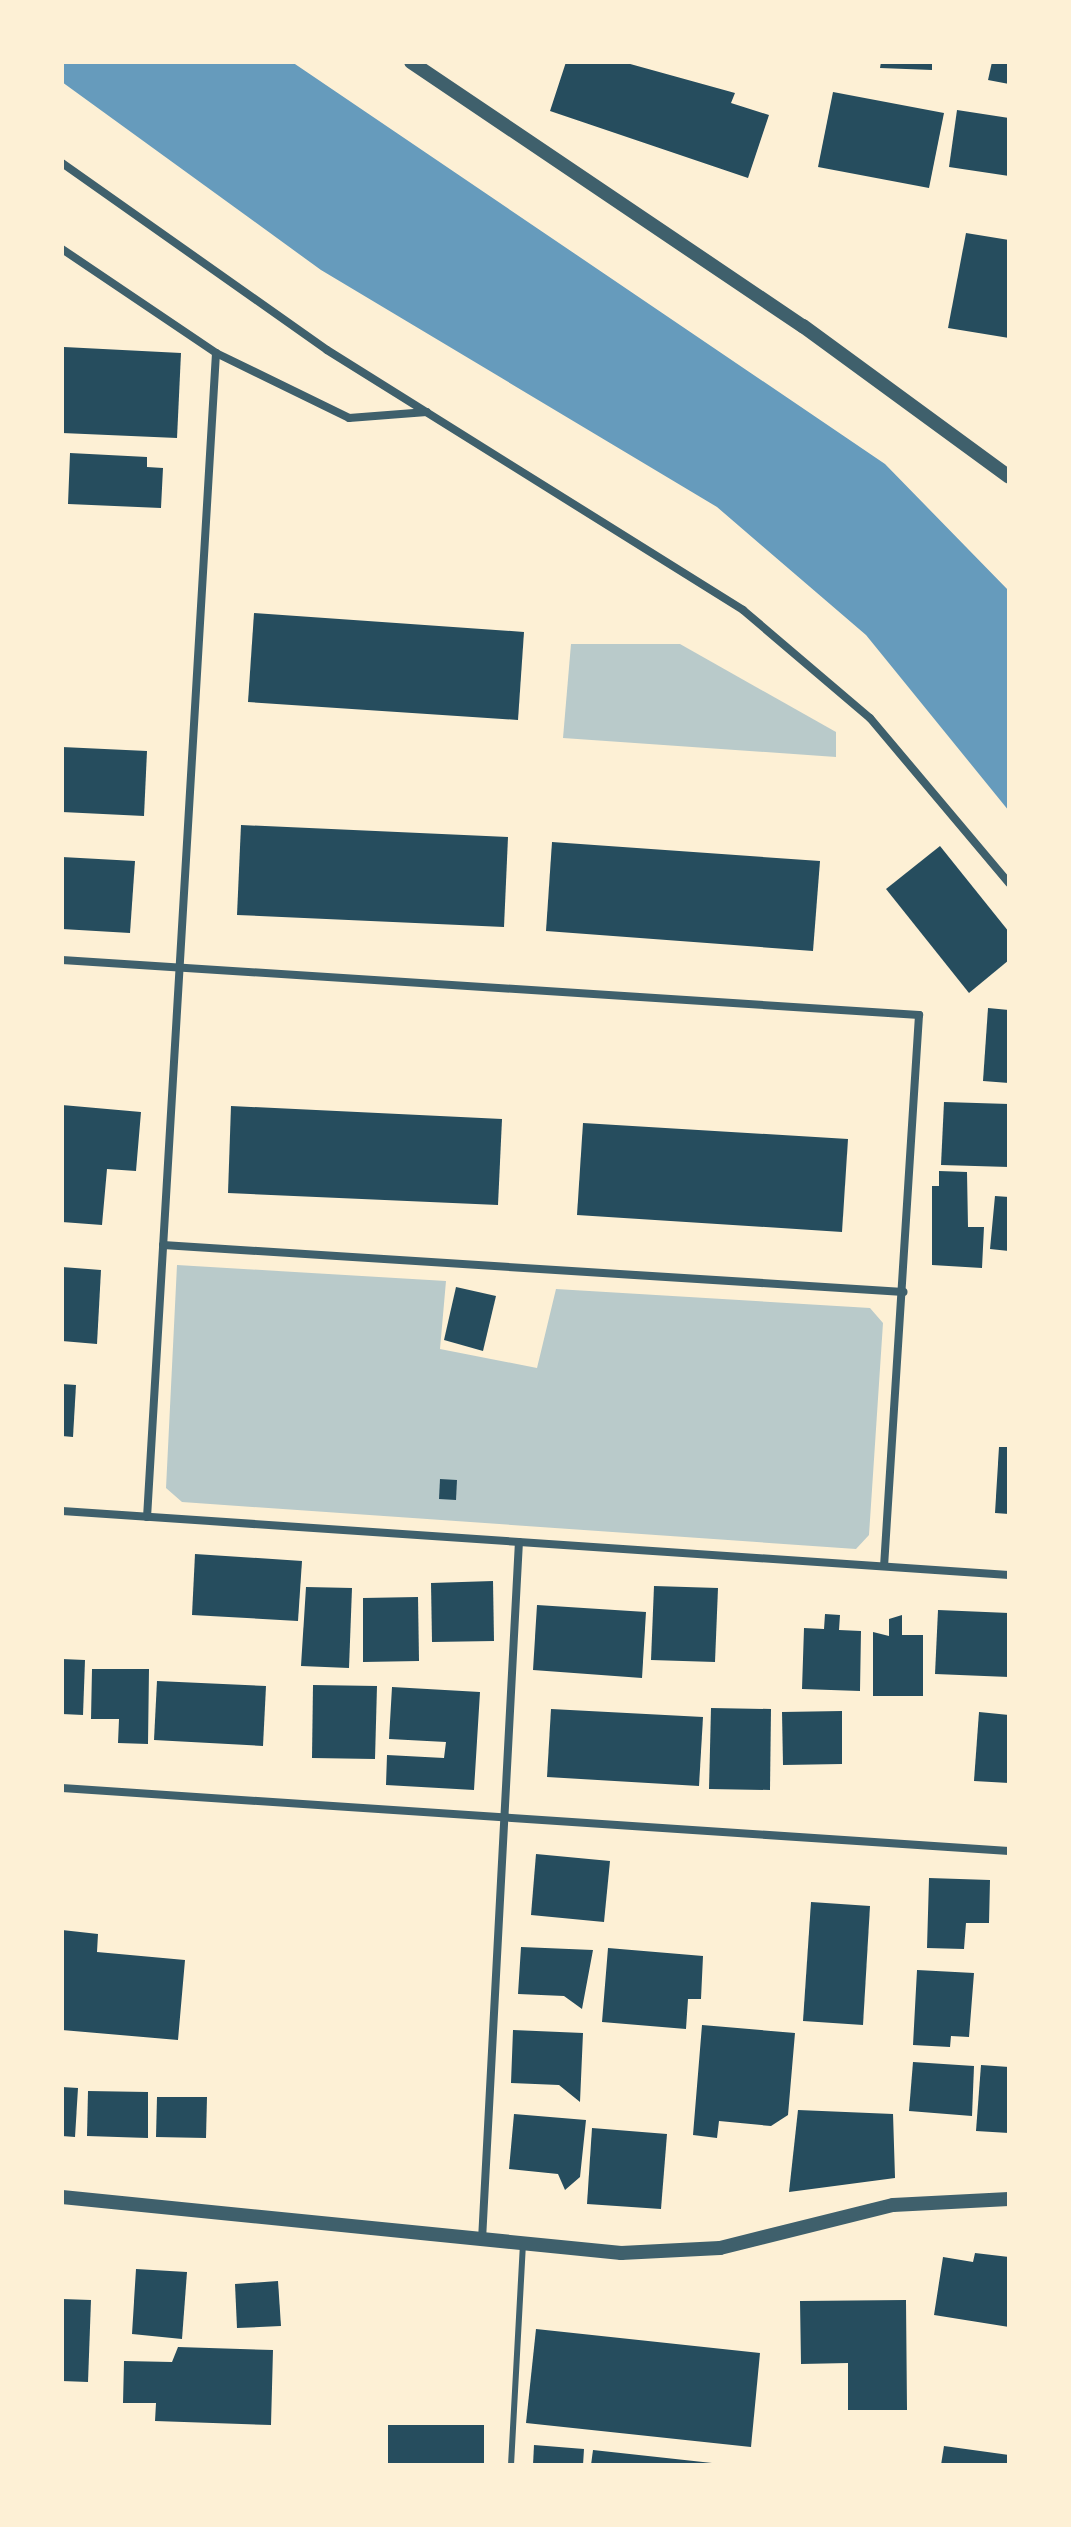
<!DOCTYPE html>
<html>
<head>
<meta charset="utf-8">
<style>
  body { margin:0 }
  #map { position:relative; width:1071px; height:2527px; overflow:hidden; background:#fdf0d5; font-family:"Fira Sans",sans-serif }
  div>[style] { position:absolute }
  [style*='--x'] { left:calc(var(--x)*1px); top:calc(var(--y)*1px); width:calc(var(--w)*1px); rotate:calc(var(--a)*1deg) }
  .green>* { inset:0; background:#b9caca }
  .water>* { inset:0; background:#669bbc }
  .building>* { inset:0; background:#264d5e }
  .service>* { height:6px; margin:-3px; padding:0 3px; transform-origin:3px; border-radius:3px; background:#3f606c }
  .minor>* { height:8px; margin:-4px; padding:0 4px; transform-origin:4px; border-radius:4px; background:#3f606c }
  .tertiary>* { height:14px; margin:-7px; padding:0 7px; transform-origin:7px; border-radius:7px; background:#3f606c }
  span { translate:-50% -50%; white-space:nowrap; text-align:center; line-height:1.15; -webkit-text-stroke:8px #fdf0d5; paint-order:stroke }
  .frame { position:absolute; inset:0; border:64px solid #fdf0d5; pointer-events:none }
</style>
</head>
<body>
<div id="map">
  <div class="green">
    <i style="clip-path:polygon(571px 644px,680px 644px,836px 732px,836px 757px,563px 738px)"></i>
    <i style="clip-path:polygon(177px 1265px,446px 1281px,440px 1349px,537px 1368px,556px 1289px,870px 1308px,883px 1323px,869px 1535px,856px 1549px,182px 1502px,166px 1488px)"></i>
  </div>
  <div class="water">
    <i style="clip-path:polygon(62px 62px,292px 62px,885px 464px,1009px 591px,1009px 811px,866px 635px,717px 507px,321px 270px,62px 82px)"></i>
  </div>
  <div class="building">
    <i style="clip-path:polygon(566px 62px,623px 62px,735px 93px,731px 103px,769px 115px,748px 178px,550px 111px)"></i>
    <i style="clip-path:polygon(881px 62px,932px 62px,932px 70px,880px 68px)"></i>
    <i style="clip-path:polygon(992px 62px,1009px 62px,1009px 84px,988px 80px)"></i>
    <i style="clip-path:polygon(833px 92px,944px 113px,929px 188px,818px 167px)"></i>
    <i style="clip-path:polygon(957px 110px,1009px 118px,1009px 176px,949px 167px)"></i>
    <i style="clip-path:polygon(966px 233px,1009px 240px,1009px 338px,948px 328px)"></i>
    <i style="clip-path:polygon(64px 347px,181px 353px,177px 438px,62px 433px)"></i>
    <i style="clip-path:polygon(70px 453px,147px 457px,147px 467px,163px 468px,161px 508px,68px 504px)"></i>
    <i style="clip-path:polygon(254px 613px,524px 632px,518px 720px,248px 702px)"></i>
    <i style="clip-path:polygon(62px 747px,147px 751px,144px 816px,62px 812px)"></i>
    <i style="clip-path:polygon(241px 825px,508px 837px,504px 927px,237px 915px)"></i>
    <i style="clip-path:polygon(552px 842px,820px 861px,813px 951px,546px 931px)"></i>
    <i style="clip-path:polygon(940px 846px,1009px 932px,1009px 960px,969px 993px,886px 889px)"></i>
    <i style="clip-path:polygon(62px 857px,135px 861px,130px 933px,62px 929px)"></i>
    <i style="clip-path:polygon(988px 1008px,1009px 1010px,1009px 1083px,983px 1081px)"></i>
    <i style="clip-path:polygon(944px 1102px,1009px 1104px,1009px 1167px,941px 1165px)"></i>
    <i style="clip-path:polygon(62px 1105px,141px 1112px,136px 1171px,107px 1169px,102px 1225px,62px 1222px)"></i>
    <i style="clip-path:polygon(231px 1106px,502px 1119px,498px 1205px,228px 1193px)"></i>
    <i style="clip-path:polygon(583px 1123px,848px 1139px,842px 1232px,577px 1215px)"></i>
    <i style="clip-path:polygon(939px 1171px,967px 1172px,968px 1227px,984px 1227px,982px 1268px,932px 1265px,932px 1186px,939px 1186px)"></i>
    <i style="clip-path:polygon(995px 1196px,1009px 1197px,1009px 1251px,990px 1249px)"></i>
    <i style="clip-path:polygon(62px 1267px,101px 1270px,97px 1344px,62px 1341px)"></i>
    <i style="clip-path:polygon(456px 1287px,496px 1296px,483px 1351px,444px 1340px)"></i>
    <i style="clip-path:polygon(62px 1384px,76px 1385px,73px 1437px,62px 1436px)"></i>
    <i style="clip-path:polygon(999px 1447px,1009px 1447px,1009px 1514px,995px 1513px)"></i>
    <i style="clip-path:polygon(440px 1479px,457px 1480px,456px 1500px,439px 1499px)"></i>
    <i style="clip-path:polygon(195px 1554px,302px 1561px,298px 1621px,192px 1615px)"></i>
    <i style="clip-path:polygon(493px 1581px,494px 1641px,432px 1642px,431px 1583px)"></i>
    <i style="clip-path:polygon(654px 1586px,718px 1588px,715px 1662px,651px 1660px)"></i>
    <i style="clip-path:polygon(306px 1587px,352px 1588px,349px 1668px,301px 1666px)"></i>
    <i style="clip-path:polygon(418px 1597px,419px 1661px,363px 1662px,363px 1598px)"></i>
    <i style="clip-path:polygon(537px 1605px,646px 1612px,642px 1678px,533px 1670px)"></i>
    <i style="clip-path:polygon(938px 1610px,1009px 1613px,1009px 1677px,935px 1674px)"></i>
    <i style="clip-path:polygon(825px 1614px,840px 1615px,839px 1630px,861px 1631px,860px 1691px,802px 1689px,804px 1628px,824px 1629px)"></i>
    <i style="clip-path:polygon(902px 1615px,902px 1635px,923px 1635px,923px 1696px,873px 1696px,873px 1632px,889px 1636px,889px 1619px)"></i>
    <i style="clip-path:polygon(62px 1659px,85px 1660px,83px 1715px,62px 1714px)"></i>
    <i style="clip-path:polygon(92px 1669px,149px 1669px,148px 1744px,118px 1743px,119px 1719px,91px 1719px)"></i>
    <i style="clip-path:polygon(157px 1681px,266px 1686px,263px 1746px,154px 1740px)"></i>
    <i style="clip-path:polygon(313px 1685px,377px 1686px,375px 1759px,312px 1758px)"></i>
    <i style="clip-path:polygon(392px 1687px,480px 1692px,474px 1790px,386px 1785px,387px 1755px,444px 1758px,446px 1742px,389px 1739px)"></i>
    <i style="clip-path:polygon(711px 1708px,771px 1709px,770px 1790px,709px 1789px)"></i>
    <i style="clip-path:polygon(551px 1709px,703px 1717px,699px 1786px,547px 1777px)"></i>
    <i style="clip-path:polygon(842px 1711px,842px 1764px,783px 1765px,782px 1712px)"></i>
    <i style="clip-path:polygon(979px 1712px,1009px 1715px,1009px 1783px,974px 1781px)"></i>
    <i style="clip-path:polygon(536px 1854px,610px 1861px,604px 1922px,531px 1915px)"></i>
    <i style="clip-path:polygon(929px 1878px,990px 1880px,989px 1923px,966px 1923px,964px 1949px,927px 1948px)"></i>
    <i style="clip-path:polygon(811px 1902px,870px 1906px,863px 2025px,803px 2021px)"></i>
    <i style="clip-path:polygon(62px 1930px,98px 1934px,97px 1952px,185px 1960px,178px 2040px,62px 2030px)"></i>
    <i style="clip-path:polygon(521px 1947px,593px 1950px,582px 2009px,564px 1996px,518px 1994px)"></i>
    <i style="clip-path:polygon(608px 1948px,703px 1956px,701px 1999px,688px 1999px,686px 2029px,602px 2022px)"></i>
    <i style="clip-path:polygon(917px 1970px,974px 1973px,969px 2037px,951px 2036px,950px 2047px,913px 2045px)"></i>
    <i style="clip-path:polygon(702px 2025px,795px 2033px,788px 2115px,771px 2126px,719px 2121px,717px 2138px,693px 2135px)"></i>
    <i style="clip-path:polygon(513px 2030px,583px 2033px,580px 2102px,559px 2085px,511px 2083px)"></i>
    <i style="clip-path:polygon(913px 2062px,974px 2066px,972px 2116px,909px 2111px)"></i>
    <i style="clip-path:polygon(981px 2065px,1009px 2067px,1009px 2133px,976px 2131px)"></i>
    <i style="clip-path:polygon(62px 2087px,78px 2088px,75px 2137px,62px 2136px)"></i>
    <i style="clip-path:polygon(88px 2091px,148px 2092px,148px 2138px,87px 2136px)"></i>
    <i style="clip-path:polygon(157px 2097px,207px 2097px,206px 2138px,156px 2137px)"></i>
    <i style="clip-path:polygon(798px 2110px,893px 2114px,895px 2178px,789px 2192px)"></i>
    <i style="clip-path:polygon(514px 2114px,586px 2120px,580px 2177px,565px 2190px,558px 2174px,509px 2169px)"></i>
    <i style="clip-path:polygon(592px 2128px,667px 2134px,661px 2209px,587px 2204px)"></i>
    <i style="clip-path:polygon(975px 2253px,1009px 2257px,1009px 2327px,934px 2315px,943px 2257px,973px 2262px)"></i>
    <i style="clip-path:polygon(136px 2269px,187px 2272px,182px 2339px,132px 2334px)"></i>
    <i style="clip-path:polygon(278px 2281px,281px 2326px,237px 2328px,235px 2284px)"></i>
    <i style="clip-path:polygon(62px 2299px,91px 2300px,88px 2382px,62px 2381px)"></i>
    <i style="clip-path:polygon(906px 2300px,907px 2410px,848px 2410px,848px 2363px,801px 2364px,800px 2301px)"></i>
    <i style="clip-path:polygon(536px 2329px,760px 2353px,751px 2447px,526px 2423px)"></i>
    <i style="clip-path:polygon(178px 2347px,273px 2350px,271px 2425px,155px 2421px,156px 2403px,123px 2403px,124px 2361px,172px 2362px)"></i>
    <i style="clip-path:polygon(388px 2425px,484px 2425px,484px 2465px,388px 2465px)"></i>
    <i style="clip-path:polygon(534px 2445px,584px 2449px,583px 2465px,533px 2465px)"></i>
    <i style="clip-path:polygon(944px 2446px,1009px 2455px,1009px 2465px,941px 2465px)"></i>
    <i style="clip-path:polygon(593px 2450px,712px 2463px,711px 2465px,591px 2465px)"></i>
  </div>
  <div class="service">
    <i style="--x:511;--y:2465;--w:220;--a:-86.9"></i>
  </div>
  <div class="minor">
    <i style="--x:62;--y:163;--w:324;--a:35.2"></i>
    <i style="--x:327;--y:350;--w:491;--a:32"></i>
    <i style="--x:743;--y:610;--w:167;--a:40.4"></i>
    <i style="--x:870;--y:718;--w:216;--a:49.9"></i>
    <i style="--x:62;--y:249;--w:186;--a:34"></i>
    <i style="--x:216;--y:353;--w:1166;--a:93.39"></i>
    <i style="--x:216;--y:353;--w:148;--a:26"></i>
    <i style="--x:349;--y:418;--w:78;--a:-4.4"></i>
    <i style="--x:62;--y:960;--w:859;--a:3.67"></i>
    <i style="--x:919;--y:1015;--w:552;--a:93.63"></i>
    <i style="--x:163;--y:1245;--w:742;--a:3.63"></i>
    <i style="--x:62;--y:1511;--w:949;--a:3.87"></i>
    <i style="--x:62;--y:1788;--w:949;--a:3.81"></i>
    <i style="--x:482;--y:2240;--w:699;--a:-86.97"></i>
  </div>
  <div class="tertiary">
    <i style="--x:411;--y:62;--w:473;--a:34"></i>
    <i style="--x:803;--y:326;--w:255;--a:36.2"></i>
    <i style="--x:62;--y:2197;--w:562;--a:5.72"></i>
    <i style="--x:621;--y:2253;--w:99;--a:-2.9"></i>
    <i style="--x:720;--y:2248;--w:178;--a:-14"></i>
    <i style="--x:893;--y:2205;--w:116;--a:-3"></i>
  </div>
  <div class="frame"></div>
</div>
</body>
</html>
